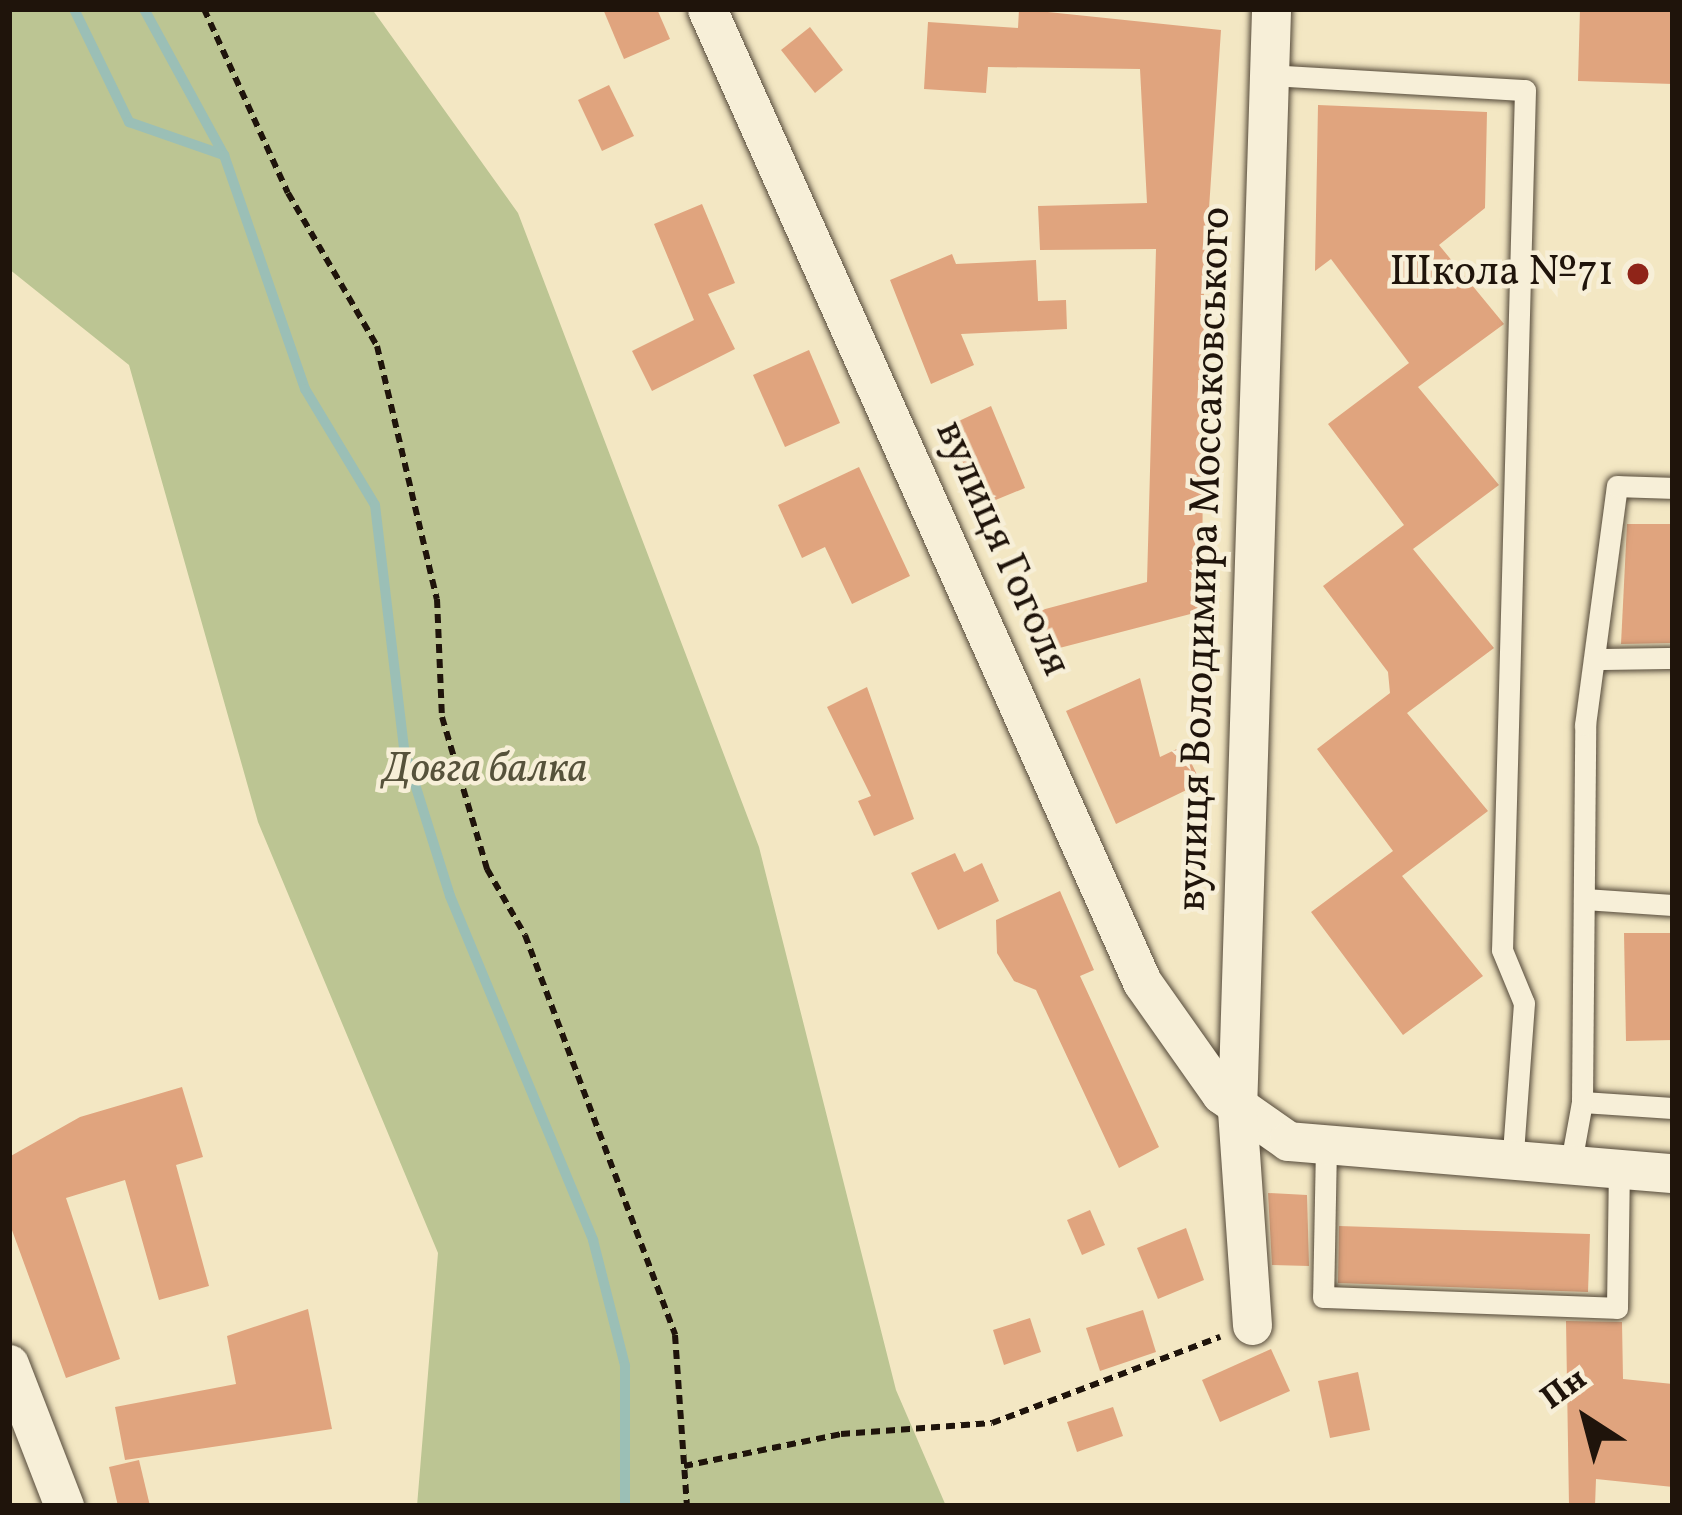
<!DOCTYPE html>
<html>
<head>
<meta charset="utf-8">
<style>
  body { margin:0 }
  #map { position:relative; width:1682px; height:1515px; overflow:hidden; background:#f3e7c3; font-family:Vollkorn,serif }
  div>[style] { position:absolute }
  [style*='--x'] { left:calc(var(--x)*1px); top:calc(var(--y)*1px); width:calc(var(--w)*1px); rotate:calc(var(--a)*1deg) }
  .green>* { inset:0; background:#bcc593 }
  .stream>* { height:10px; margin:-5px; padding:0 5px; transform-origin:5px; border-radius:5px; background:#9bbfb6 }
  .building>* { inset:0; background:#e0a47e }
  .path>* { height:6px; margin-top:-3px; transform-origin:0; background:repeating-linear-gradient(90deg,#1f140b 0 9px,transparent 0 15px) }
  .roads { filter:drop-shadow(0 0 3px #544939) drop-shadow(0 0 3px #544939) }
  .service>* { height:21px; margin:-10.5px; padding:0 10.5px; transform-origin:10.5px; border-radius:10.5px; background:#f7efd8 }
  .minor>* { height:39px; margin:-19.5px; padding:0 19.5px; transform-origin:19.5px; border-radius:19.5px; background:#f7efd8 }
  .dots>* { width:33px; height:33px; translate:-50% -50%; box-sizing:border-box; border:6px solid #f7efd8; border-radius:50% }
  span { translate:-50% -50%; white-space:nowrap; text-align:center; line-height:1.15; -webkit-text-stroke:9px #f7efd8; paint-order:stroke }
  .poi-label { font-size:42px; color:#1f140b }
  .right { translate:-100% -50%; text-align:right }
  .street-label { font-size:42px; color:#1f140b }
  .park-label { font-size:42px; color:#56523b; font-style:italic }
  .frame { position:absolute; inset:0; border:12px solid #1f140b; pointer-events:none }
  .north { position:absolute; left:1526px; top:1359px; width:120px; height:120px; -webkit-text-stroke:9px #f7efd8; paint-order:stroke; rotate:324deg; font-size:33px; font-weight:700; line-height:48px; text-align:center; color:#1f140b }
  .north::after { content:''; display:block; margin:auto; width:42px; height:54px; background:#1f140b; clip-path:polygon(50% 0,100% 100%,50% 72%,0 100%) }
</style>
</head>
<body>
<div id="map">
  <div class="green">
    <i style="clip-path:polygon(9px 9px,372px 9px,518px 213px,759px 847px,896px 1390px,946px 1506px,417px 1506px,438px 1253px,258px 822px,129px 365px,9px 269px)"></i>
  </div>
  <div class="stream">
    <i style="--x:74;--y:9;--w:126;--a:64"></i>
    <i style="--x:129;--y:122;--w:101;--a:19.2"></i>
    <i style="--x:144;--y:9;--w:166;--a:61.3"></i>
    <i style="--x:224;--y:155;--w:248;--a:70.9"></i>
    <i style="--x:305;--y:389;--w:135;--a:58.9"></i>
    <i style="--x:375;--y:505;--w:246;--a:83.2"></i>
    <i style="--x:404;--y:749;--w:154;--a:72.6"></i>
    <i style="--x:450;--y:896;--w:373;--a:67.4"></i>
    <i style="--x:593;--y:1240;--w:130;--a:75.7"></i>
    <i style="--x:625;--y:1366;--w:140;--a:90"></i>
  </div>
  <div class="building">
    <i style="clip-path:polygon(603px 9px,657px 9px,670px 39px,624px 59px)"></i>
    <i style="clip-path:polygon(1019px 9px,1221px 30px,1204px 283px,1202px 611px,1044px 652px,1034px 612px,1147px 582px,1156px 249px,1040px 250px,1038px 206px,1147px 203px,1140px 69px,988px 67px,986px 93px,924px 89px,928px 22px,1018px 28px)"></i>
    <i style="clip-path:polygon(1580px 9px,1673px 9px,1673px 84px,1578px 81px)"></i>
    <i style="clip-path:polygon(810px 27px,843px 70px,815px 93px,781px 50px)"></i>
    <i style="clip-path:polygon(609px 85px,634px 136px,602px 151px,578px 100px)"></i>
    <i style="clip-path:polygon(1318px 105px,1487px 112px,1485px 208px,1439px 245px,1504px 324px,1418px 387px,1499px 485px,1413px 549px,1494px 648px,1407px 713px,1488px 811px,1402px 876px,1483px 976px,1403px 1035px,1311px 912px,1393px 851px,1317px 749px,1390px 693px,1388px 672px,1323px 586px,1404px 525px,1328px 424px,1409px 363px,1331px 259px,1315px 271px)"></i>
    <i style="clip-path:polygon(702px 204px,735px 283px,708px 294px,735px 349px,652px 391px,632px 351px,694px 320px,654px 224px)"></i>
    <i style="clip-path:polygon(952px 254px,956px 264px,1036px 260px,1038px 301px,1066px 300px,1067px 329px,961px 334px,974px 365px,931px 384px,890px 280px)"></i>
    <i style="clip-path:polygon(809px 350px,840px 423px,785px 447px,753px 375px)"></i>
    <i style="clip-path:polygon(991px 406px,1025px 488px,981px 506px,948px 426px)"></i>
    <i style="clip-path:polygon(859px 467px,910px 576px,852px 604px,825px 547px,802px 558px,778px 505px)"></i>
    <i style="clip-path:polygon(1627px 524px,1673px 524px,1673px 643px,1621px 644px)"></i>
    <i style="clip-path:polygon(1140px 678px,1160px 757px,1183px 746px,1201px 783px,1116px 824px,1066px 711px)"></i>
    <i style="clip-path:polygon(867px 687px,914px 819px,874px 836px,858px 801px,871px 796px,827px 707px)"></i>
    <i style="clip-path:polygon(955px 853px,964px 872px,982px 863px,999px 901px,938px 930px,911px 873px)"></i>
    <i style="clip-path:polygon(1060px 891px,1094px 970px,1080px 976px,1159px 1147px,1119px 1168px,1036px 990px,1014px 981px,997px 953px,996px 920px)"></i>
    <i style="clip-path:polygon(1624px 933px,1673px 933px,1673px 1040px,1626px 1041px)"></i>
    <i style="clip-path:polygon(182px 1087px,203px 1157px,176px 1165px,209px 1286px,159px 1300px,125px 1180px,66px 1198px,120px 1359px,66px 1378px,9px 1222px,9px 1157px,80px 1117px)"></i>
    <i style="clip-path:polygon(1268px 1193px,1307px 1195px,1309px 1266px,1272px 1265px)"></i>
    <i style="clip-path:polygon(1090px 1210px,1105px 1245px,1082px 1255px,1067px 1220px)"></i>
    <i style="clip-path:polygon(1339px 1226px,1590px 1234px,1588px 1292px,1338px 1283px)"></i>
    <i style="clip-path:polygon(1186px 1228px,1204px 1280px,1158px 1299px,1137px 1248px)"></i>
    <i style="clip-path:polygon(308px 1309px,332px 1429px,125px 1460px,115px 1407px,236px 1384px,227px 1336px)"></i>
    <i style="clip-path:polygon(1143px 1310px,1156px 1352px,1100px 1371px,1086px 1328px)"></i>
    <i style="clip-path:polygon(1030px 1318px,1041px 1352px,1004px 1365px,993px 1330px)"></i>
    <i style="clip-path:polygon(1566px 1321px,1622px 1322px,1623px 1379px,1673px 1384px,1673px 1487px,1596px 1479px,1595px 1506px,1569px 1506px)"></i>
    <i style="clip-path:polygon(1271px 1349px,1290px 1391px,1220px 1422px,1202px 1380px)"></i>
    <i style="clip-path:polygon(1358px 1372px,1370px 1430px,1330px 1438px,1318px 1381px)"></i>
    <i style="clip-path:polygon(1113px 1407px,1123px 1436px,1077px 1452px,1067px 1422px)"></i>
    <i style="clip-path:polygon(139px 1460px,150px 1506px,118px 1506px,109px 1467px)"></i>
  </div>
  <div class="path">
    <i style="--x:204;--y:9;--w:202;--a:65.5"></i>
    <i style="--x:288;--y:193;--w:177;--a:59.8"></i>
    <i style="--x:377;--y:346;--w:260;--a:76.7"></i>
    <i style="--x:437;--y:599;--w:118;--a:87.6"></i>
    <i style="--x:442;--y:717;--w:159;--a:73.5"></i>
    <i style="--x:487;--y:869;--w:76;--a:60.1"></i>
    <i style="--x:525;--y:935;--w:427;--a:69.4"></i>
    <i style="--x:675;--y:1335;--w:171;--a:86"></i>
    <i style="--x:684;--y:1466;--w:160;--a:-11.5"></i>
    <i style="--x:841;--y:1434;--w:151;--a:-4.2"></i>
    <i style="--x:992;--y:1423;--w:244;--a:-20.7"></i>
  </div>
  <div class="roads">
    <div class="service">
      <i style="--x:1269;--y:75;--w:256;--a:3.4"></i>
      <i style="--x:1525;--y:90;--w:860;--a:91.53"></i>
      <i style="--x:1502;--y:950;--w:57;--a:67.5"></i>
      <i style="--x:1524;--y:1003;--w:163;--a:94.2"></i>
      <i style="--x:1597;--y:659;--w:76;--a:-0.8"></i>
      <i style="--x:1584;--y:899;--w:89;--a:3.9"></i>
      <i style="--x:1582;--y:1102;--w:91;--a:3.8"></i>
      <i style="--x:1326;--y:1146;--w:151;--a:91.1"></i>
      <i style="--x:1323;--y:1297;--w:294;--a:2.1"></i>
      <i style="--x:1617;--y:1308;--w:138;--a:-89.2"></i>
      <i style="--x:1570;--y:1168;--w:67;--a:-79.7"></i>
      <i style="--x:1582;--y:1102;--w:377;--a:-89.5"></i>
      <i style="--x:1585;--y:725;--w:241;--a:-82.4"></i>
      <i style="--x:1617;--y:486;--w:56;--a:2"></i>
    </div>
    <div class="minor">
      <i style="--x:707;--y:9;--w:1066;--a:65.91"></i>
      <i style="--x:1142;--y:982;--w:137;--a:54.8"></i>
      <i style="--x:1221;--y:1094;--w:82;--a:35"></i>
      <i style="--x:1288;--y:1141;--w:386;--a:4.8"></i>
      <i style="--x:1252;--y:1325;--w:215;--a:-94"></i>
      <i style="--x:1237;--y:1111;--w:1103;--a:-88.23"></i>
      <i style="--x:9;--y:1364;--w:152;--a:68.8"></i>
    </div>
  </div>
  <div class="dots">
    <i style="left:1638px;top:274px;background:#8f2418"></i>
  </div>
  <div class="poi-label">
    <span class="right" style="left:1614px;top:274px">Школа №71</span>
  </div>
  <div class="street-label">
    <span style="left:1001px;top:549px;rotate:66deg">вулиця Гоголя</span>
    <span style="left:1206px;top:559px;rotate:-88deg">вулиця Володимира Моссаковського</span>
  </div>
  <div class="park-label">
    <span style="left:485px;top:771px">Довга балка</span>
  </div>
  <div class="frame"></div>
  <div class="north">Пн</div>
</div>
</body>
</html>
